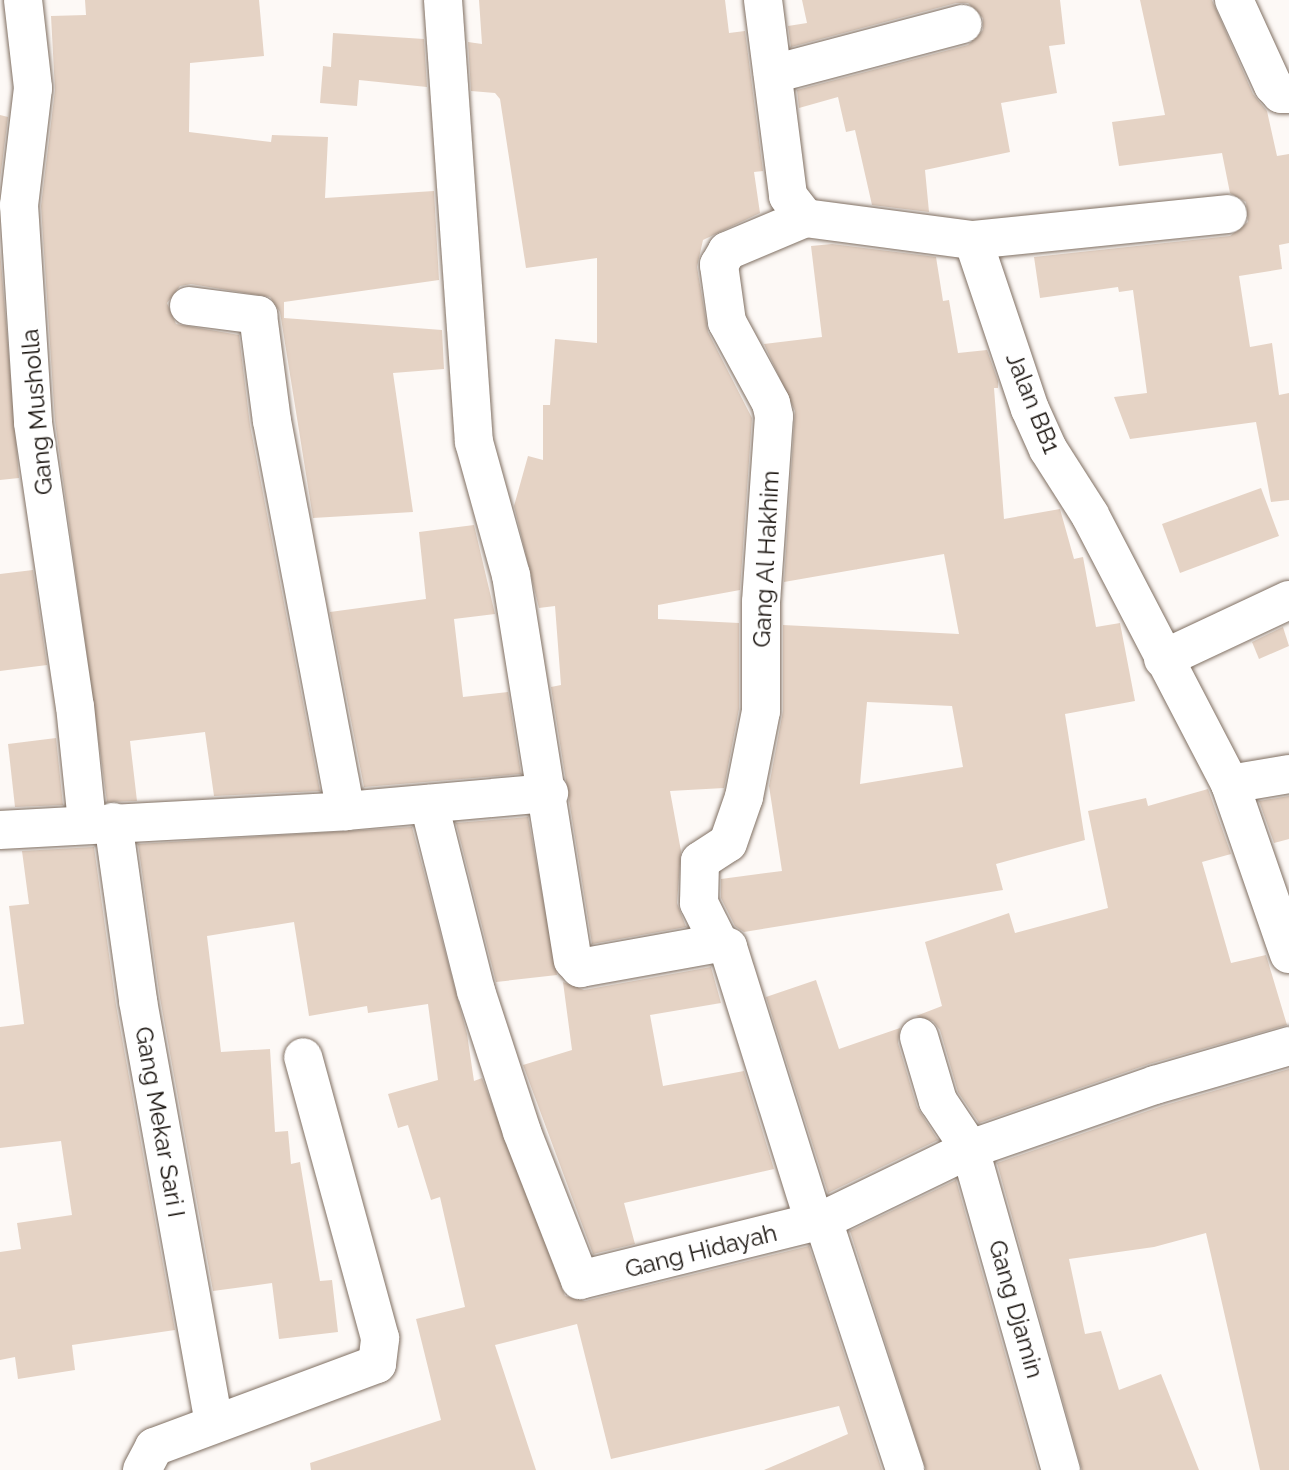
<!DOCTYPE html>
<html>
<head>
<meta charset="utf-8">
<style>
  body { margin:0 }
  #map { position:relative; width:1289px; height:1470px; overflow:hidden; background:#fdf9f6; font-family:Raleway,sans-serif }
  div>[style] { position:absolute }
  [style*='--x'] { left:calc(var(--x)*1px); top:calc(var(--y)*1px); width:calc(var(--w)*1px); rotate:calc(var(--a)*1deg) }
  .building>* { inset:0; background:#e5d3c5 }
  .roads { filter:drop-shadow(0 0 2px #807063) drop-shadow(0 0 2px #807063) }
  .minor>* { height:38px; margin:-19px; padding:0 19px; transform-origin:19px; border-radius:19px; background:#fff }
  span { translate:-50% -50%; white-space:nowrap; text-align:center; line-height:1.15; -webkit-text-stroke:5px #fff; paint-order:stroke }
  .street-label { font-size:24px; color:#19130e }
</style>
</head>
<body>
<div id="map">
  <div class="building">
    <i style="clip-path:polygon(85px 0,259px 0,264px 56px,190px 63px,189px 132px,271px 142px,272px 135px,328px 137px,325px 198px,434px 191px,439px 280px,284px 302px,284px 318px,442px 330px,444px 369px,393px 373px,413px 512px,313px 518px,280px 312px,270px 297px,191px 284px,180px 286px,167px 303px,176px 324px,239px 335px,250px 425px,320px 791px,214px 796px,205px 732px,130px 741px,137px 801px,107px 802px,55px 421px,41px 206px,55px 90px,51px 16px,86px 15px)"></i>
    <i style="clip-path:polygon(479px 0,725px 0,729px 33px,745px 31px,763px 171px,754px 172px,760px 213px,703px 240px,697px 267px,708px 332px,752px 418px,740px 590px,658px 605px,658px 619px,739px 623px,739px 709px,724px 788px,670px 791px,681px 851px,677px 903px,686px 927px,592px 944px,551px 687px,561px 685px,555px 606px,539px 608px,514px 506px,528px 456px,543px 460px,543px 405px,550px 405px,555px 339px,597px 343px,597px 258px,526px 268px,500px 99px,495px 93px,471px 91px,468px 42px,482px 44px)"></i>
    <i style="clip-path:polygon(802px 0,1060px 0,1065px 44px,1049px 46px,1057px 93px,1001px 103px,1010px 152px,925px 170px,929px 212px,872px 205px,855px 130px,846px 132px,838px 97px,799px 108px,797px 90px,968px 45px,983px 30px,983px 18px,968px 3px,956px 3px,791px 47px,788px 26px,807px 23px)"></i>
    <i style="clip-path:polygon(1140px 0,1212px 0,1253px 94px,1267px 111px,1277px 156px,1289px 154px,1289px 243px,1279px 245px,1282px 269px,1239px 276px,1250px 347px,1272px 343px,1279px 395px,1289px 393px,1289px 500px,1271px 502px,1256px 422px,1130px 439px,1114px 397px,1147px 393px,1133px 290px,1119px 292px,1118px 287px,1040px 298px,1034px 257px,1230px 236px,1248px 222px,1246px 202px,1230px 193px,1222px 153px,1119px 166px,1112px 122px,1165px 115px)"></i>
    <i style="clip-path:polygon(333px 33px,424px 39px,427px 87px,359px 80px,357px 106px,320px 103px,323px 66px,331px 67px)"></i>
    <i style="clip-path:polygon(0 115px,8px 117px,0 180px)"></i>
    <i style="clip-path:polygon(evenodd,832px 244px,936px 257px,943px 301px,949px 300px,958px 353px,987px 350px,998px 381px,998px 388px,994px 388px,1004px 519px,1060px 509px,1074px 559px,1083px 557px,1096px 627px,1120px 623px,1135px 701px,1065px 714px,1085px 840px,996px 864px,1003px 890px,744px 932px,735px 926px,721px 898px,721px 879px,782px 871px,769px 786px,783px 711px,783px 625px,959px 634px,944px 554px,784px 582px,795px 411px,764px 344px,822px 337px,811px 246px,832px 244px,867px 702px,952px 706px,963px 767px,860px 784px,867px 702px)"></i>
    <i style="clip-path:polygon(0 250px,19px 478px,0 480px)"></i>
    <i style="clip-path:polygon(1261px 488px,1279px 536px,1180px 573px,1162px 524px)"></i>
    <i style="clip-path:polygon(474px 525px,495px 614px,454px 619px,463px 697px,508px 692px,521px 774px,364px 787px,330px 612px,426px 599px,419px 532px)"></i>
    <i style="clip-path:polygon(33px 570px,47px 665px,0 671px,0 574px)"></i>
    <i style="clip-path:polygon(1283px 627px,1289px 646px,1259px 659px,1252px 642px)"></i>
    <i style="clip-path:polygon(56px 738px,63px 805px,15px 807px,8px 744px)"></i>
    <i style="clip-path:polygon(1208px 789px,1231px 854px,1202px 862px,1231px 963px,1266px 955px,1287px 1025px,1149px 1064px,979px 1123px,958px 1092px,940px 1030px,933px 1021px,916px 1016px,942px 1006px,925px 942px,1009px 913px,1015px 933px,1108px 908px,1088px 811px,1146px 798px,1148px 806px)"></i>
    <i style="clip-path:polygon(1289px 796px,1289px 839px,1274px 843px,1259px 801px)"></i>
    <i style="clip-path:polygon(528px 817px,557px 975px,496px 982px,456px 823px)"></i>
    <i style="clip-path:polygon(412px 827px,467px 1034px,474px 1081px,482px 1078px,565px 1296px,585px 1301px,809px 1246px,882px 1470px,764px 1470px,848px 1434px,839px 1406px,611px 1459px,577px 1324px,495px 1345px,536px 1470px,311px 1470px,310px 1463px,441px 1420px,416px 1319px,465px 1307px,440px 1197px,431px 1200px,408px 1125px,398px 1128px,388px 1094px,438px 1080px,428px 1004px,368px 1013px,367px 1006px,309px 1016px,294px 922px,207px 936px,221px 1052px,270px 1049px,275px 1132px,288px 1131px,291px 1164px,300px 1162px,320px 1281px,332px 1280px,338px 1332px,279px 1339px,272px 1283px,213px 1291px,160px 998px,138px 844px)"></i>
    <i style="clip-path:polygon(94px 847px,116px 1005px,175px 1330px,72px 1345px,75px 1370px,18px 1379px,15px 1357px,0 1360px,0 1252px,21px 1249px,17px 1223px,72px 1215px,61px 1141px,0 1148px,0 1027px,24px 1024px,9px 906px,29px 904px,22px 851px)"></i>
    <i style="clip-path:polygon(711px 967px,721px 1003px,650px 1015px,663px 1086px,744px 1071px,774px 1169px,624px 1203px,635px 1244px,593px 1254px,523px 1065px,572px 1050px,563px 982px,584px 990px)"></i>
    <i style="clip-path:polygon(816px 980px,839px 1049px,900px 1028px,898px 1043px,917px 1107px,938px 1140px,828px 1193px,766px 997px)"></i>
    <i style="clip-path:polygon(1289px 1069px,1289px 1470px,1260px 1470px,1206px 1233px,1154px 1247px,1069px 1259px,1085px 1334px,1101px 1331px,1119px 1390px,1161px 1374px,1199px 1470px,1082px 1470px,997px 1163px,1162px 1106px)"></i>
    <i style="clip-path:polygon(956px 1180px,1038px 1470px,926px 1470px,850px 1231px)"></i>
  </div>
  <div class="roads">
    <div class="minor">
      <i style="--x:23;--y:0;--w:89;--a:83.5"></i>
      <i style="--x:33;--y:88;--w:118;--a:96.8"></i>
      <i style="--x:19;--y:205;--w:218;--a:86.3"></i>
      <i style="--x:33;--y:423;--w:286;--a:81.6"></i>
      <i style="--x:75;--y:706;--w:118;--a:84.1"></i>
      <i style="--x:443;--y:0;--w:443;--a:86"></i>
      <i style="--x:474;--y:442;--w:138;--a:74.5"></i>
      <i style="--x:511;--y:575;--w:390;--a:80.9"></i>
      <i style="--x:573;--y:960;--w:11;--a:49"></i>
      <i style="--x:580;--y:968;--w:141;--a:-10.2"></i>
      <i style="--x:719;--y:943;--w:10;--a:24"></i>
      <i style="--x:728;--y:947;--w:288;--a:72.6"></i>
      <i style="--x:763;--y:0;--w:198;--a:82.7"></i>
      <i style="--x:788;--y:196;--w:28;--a:52"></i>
      <i style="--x:805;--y:218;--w:169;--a:7.5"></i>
      <i style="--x:973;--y:240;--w:178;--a:71.4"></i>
      <i style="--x:1030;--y:409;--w:44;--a:65.8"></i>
      <i style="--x:1048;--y:449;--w:78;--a:57.5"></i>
      <i style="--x:1090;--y:515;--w:303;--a:62.5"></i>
      <i style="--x:1230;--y:784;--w:180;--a:70.9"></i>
      <i style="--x:1234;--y:0;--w:94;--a:65.4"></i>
      <i style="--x:1273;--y:85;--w:12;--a:48"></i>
      <i style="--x:1281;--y:94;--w:8;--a:0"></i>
      <i style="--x:773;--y:74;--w:196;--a:-14.8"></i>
      <i style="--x:973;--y:240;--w:256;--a:-5.8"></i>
      <i style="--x:189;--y:306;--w:70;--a:7.4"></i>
      <i style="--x:258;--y:315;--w:107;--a:82.5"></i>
      <i style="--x:272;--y:421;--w:397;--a:79.3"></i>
      <i style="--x:1163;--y:659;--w:139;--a:-25.1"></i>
      <i style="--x:1230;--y:784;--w:60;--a:-9.6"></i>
      <i style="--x:429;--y:804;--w:193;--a:75.9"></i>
      <i style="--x:476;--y:991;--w:148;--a:71.9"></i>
      <i style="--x:522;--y:1132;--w:159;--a:68.6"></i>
      <i style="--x:580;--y:1280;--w:250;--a:-13.9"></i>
      <i style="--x:823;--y:1220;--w:163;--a:-25.8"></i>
      <i style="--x:970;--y:1149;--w:196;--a:-19.1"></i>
      <i style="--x:1155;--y:1085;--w:140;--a:-16.2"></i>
      <i style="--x:113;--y:822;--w:181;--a:82"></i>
      <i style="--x:138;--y:1001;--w:428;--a:79.8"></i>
      <i style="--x:0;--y:830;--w:347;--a:-3.1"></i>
      <i style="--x:346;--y:811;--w:204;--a:-5.1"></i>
      <i style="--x:719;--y:943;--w:45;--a:-116.6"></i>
      <i style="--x:699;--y:903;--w:42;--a:-88.6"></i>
      <i style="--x:700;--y:861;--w:33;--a:-33"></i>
      <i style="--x:728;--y:843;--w:49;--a:-70.8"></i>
      <i style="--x:744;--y:797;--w:88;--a:-78.8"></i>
      <i style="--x:761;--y:711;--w:109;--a:-90"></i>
      <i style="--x:761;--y:602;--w:186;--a:-86"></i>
      <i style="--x:774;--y:416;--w:13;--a:-103"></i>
      <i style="--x:771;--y:403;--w:92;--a:-118.5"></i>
      <i style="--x:727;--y:322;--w:58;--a:-98"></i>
      <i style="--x:719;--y:265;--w:16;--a:-60"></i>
      <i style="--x:727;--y:251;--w:85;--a:-22.9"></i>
      <i style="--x:919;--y:1037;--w:67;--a:73.5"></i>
      <i style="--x:938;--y:1101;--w:58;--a:56.3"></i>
      <i style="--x:970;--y:1149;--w:334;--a:74.2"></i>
      <i style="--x:823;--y:1220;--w:263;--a:71.8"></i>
      <i style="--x:142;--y:1470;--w:26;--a:-62"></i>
      <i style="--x:154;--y:1447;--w:238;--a:-20.4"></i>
      <i style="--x:377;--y:1364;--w:26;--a:-83"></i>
      <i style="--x:380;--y:1338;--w:291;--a:-105.3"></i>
    </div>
  </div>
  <div class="street-label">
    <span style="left:1033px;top:403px;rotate:68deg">Jalan BB1</span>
    <span style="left:37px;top:412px;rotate:-95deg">Gang Musholla</span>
    <span style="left:766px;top:559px;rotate:-87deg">Gang Al Hakhim</span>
    <span style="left:160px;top:1122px;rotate:80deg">Gang Mekar Sari I</span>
    <span style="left:701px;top:1251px;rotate:-14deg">Gang Hidayah</span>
    <span style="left:1016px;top:1309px;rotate:74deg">Gang Djamin</span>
  </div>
</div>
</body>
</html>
